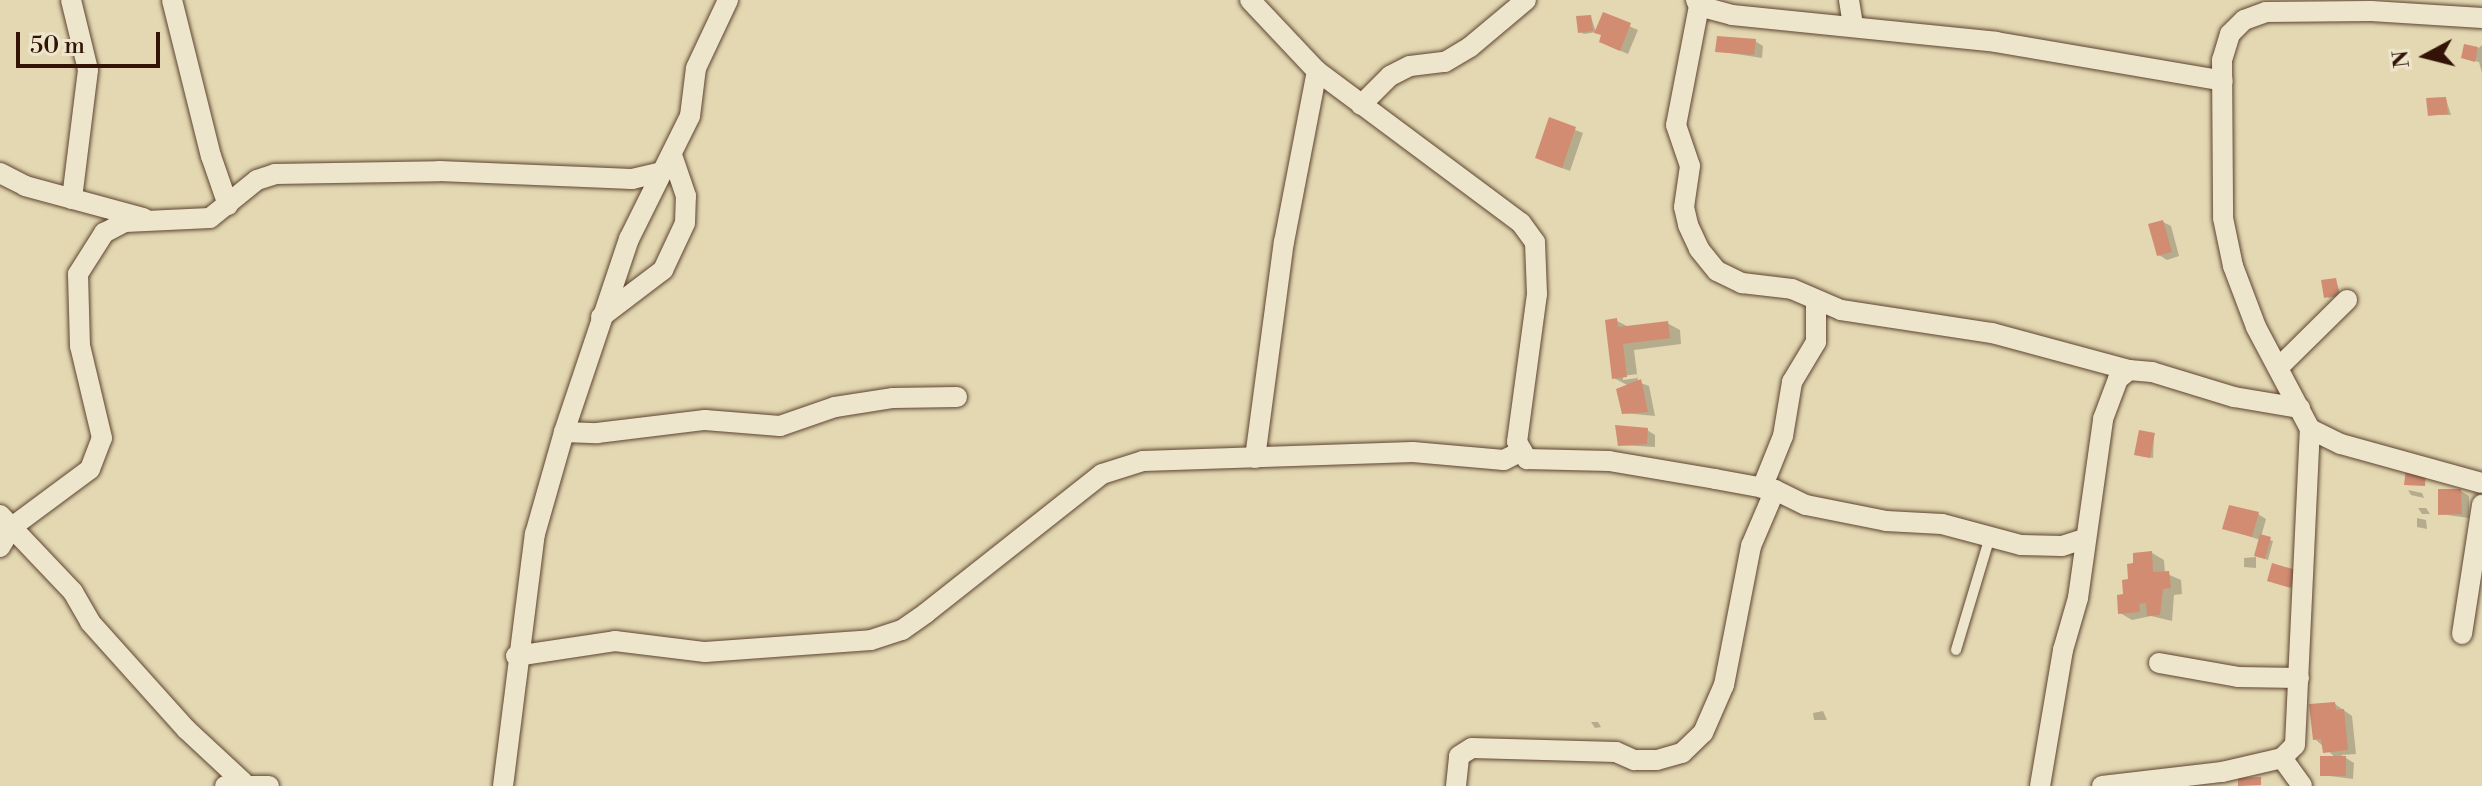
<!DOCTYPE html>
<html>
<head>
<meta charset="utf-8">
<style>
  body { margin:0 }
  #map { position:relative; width:2482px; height:786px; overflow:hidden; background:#e3d8b2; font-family:"Libre Bodoni",serif }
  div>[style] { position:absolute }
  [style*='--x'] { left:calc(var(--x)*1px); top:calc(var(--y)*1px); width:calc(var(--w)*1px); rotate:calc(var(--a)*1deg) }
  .shadow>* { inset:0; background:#0003 }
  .building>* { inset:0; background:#d18c72 }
  .roads { filter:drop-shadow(0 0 2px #5e4430) drop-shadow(0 0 2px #5e4430) }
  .service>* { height:10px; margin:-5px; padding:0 5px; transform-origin:5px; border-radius:5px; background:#ede6cd }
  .minor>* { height:20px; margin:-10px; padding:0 10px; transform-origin:10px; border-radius:10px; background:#ede6cd }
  span { translate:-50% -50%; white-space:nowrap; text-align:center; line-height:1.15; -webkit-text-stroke:8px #ede6cd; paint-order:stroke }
  .north { position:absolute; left:2386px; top:16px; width:80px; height:80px; -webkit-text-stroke:6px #ede6cd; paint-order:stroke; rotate:263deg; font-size:22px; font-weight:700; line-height:32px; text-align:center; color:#321305 }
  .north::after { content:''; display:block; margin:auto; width:28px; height:36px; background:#321305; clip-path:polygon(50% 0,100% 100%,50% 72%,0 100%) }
  .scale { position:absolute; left:16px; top:32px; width:144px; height:36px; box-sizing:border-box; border:4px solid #321305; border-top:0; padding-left:10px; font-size:24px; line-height:28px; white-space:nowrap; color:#321305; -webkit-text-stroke:6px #ede6cd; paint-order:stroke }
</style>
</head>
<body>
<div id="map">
  <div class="shadow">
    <i style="clip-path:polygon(1604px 15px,1638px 30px,1628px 54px,1609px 46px)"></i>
    <i style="clip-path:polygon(1591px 17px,1596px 32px,1584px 34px,1580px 32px)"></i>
    <i style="clip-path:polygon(1755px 41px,1763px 46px,1762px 58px,1717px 51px)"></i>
    <i style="clip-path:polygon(2482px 45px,2482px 73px,2479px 62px,2466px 59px)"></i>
    <i style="clip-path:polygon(2446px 99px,2451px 115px,2430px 115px)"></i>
    <i style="clip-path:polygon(1550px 120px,1583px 133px,1570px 171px,1545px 162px)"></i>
    <i style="clip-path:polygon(2163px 222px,2171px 226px,2179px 256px,2167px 260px,2159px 255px)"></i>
    <i style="clip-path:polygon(2336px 280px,2341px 296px,2329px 298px,2326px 296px)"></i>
    <i style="clip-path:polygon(evenodd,1617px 321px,1629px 327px,1667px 323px,1680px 330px,1681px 344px,1634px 350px,1638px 382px,1649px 386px,1655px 416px,1624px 413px,1629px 386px,1614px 378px,1617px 321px,1637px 374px,1637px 378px,1623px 380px,1623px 376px,1637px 374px)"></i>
    <i style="clip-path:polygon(1647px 430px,1655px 435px,1655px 447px,1619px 445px)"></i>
    <i style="clip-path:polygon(2154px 435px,2153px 458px,2140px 456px)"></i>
    <i style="clip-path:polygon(2408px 490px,2422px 493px,2424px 498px,2411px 495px)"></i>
    <i style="clip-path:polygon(2461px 491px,2469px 496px,2469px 518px,2440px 514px)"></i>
    <i style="clip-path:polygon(2418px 508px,2426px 508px,2430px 514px,2422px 514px)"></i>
    <i style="clip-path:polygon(2258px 514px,2266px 519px,2261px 537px,2273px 541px,2268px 560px,2259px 557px,2260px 540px,2225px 528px)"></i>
    <i style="clip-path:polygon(2417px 518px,2426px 520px,2427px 529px,2417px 527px)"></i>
    <i style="clip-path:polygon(2152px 553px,2164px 560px,2165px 573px,2181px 580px,2182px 594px,2174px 595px,2172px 621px,2151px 616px,2132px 620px,2120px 613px,2130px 581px)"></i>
    <i style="clip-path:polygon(2256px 557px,2256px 568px,2244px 567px,2244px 558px)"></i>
    <i style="clip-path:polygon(2335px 704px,2352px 716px,2356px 754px,2341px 755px,2354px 763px,2353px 779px,2322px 775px,2336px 758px,2315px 739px)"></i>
    <i style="clip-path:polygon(1823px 711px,1827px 720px,1814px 720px,1813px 713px)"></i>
    <i style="clip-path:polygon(1591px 722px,1598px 722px,1601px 727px,1595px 728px)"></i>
  </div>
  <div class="building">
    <i style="clip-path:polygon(1603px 12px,1631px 23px,1620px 51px,1599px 42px,1601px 35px,1594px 33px)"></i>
    <i style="clip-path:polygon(1591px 15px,1593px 31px,1578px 33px,1576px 16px)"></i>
    <i style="clip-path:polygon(1717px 36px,1756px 39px,1754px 55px,1715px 52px)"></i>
    <i style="clip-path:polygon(2464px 44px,2478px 47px,2475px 62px,2461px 58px)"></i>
    <i style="clip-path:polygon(2446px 97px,2448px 114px,2428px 116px,2426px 98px)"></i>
    <i style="clip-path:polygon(1549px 117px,1576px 127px,1562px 168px,1535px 158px)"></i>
    <i style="clip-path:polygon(2163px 220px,2172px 252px,2157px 256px,2148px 224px)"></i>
    <i style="clip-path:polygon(2336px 278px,2339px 295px,2324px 298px,2321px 280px)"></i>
    <i style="clip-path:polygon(1617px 318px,1618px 327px,1668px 321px,1670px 338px,1623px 344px,1627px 377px,1612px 379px,1605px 320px)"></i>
    <i style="clip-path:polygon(1641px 379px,1648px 412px,1622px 414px,1616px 389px)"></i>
    <i style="clip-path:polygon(1615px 425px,1648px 428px,1647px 444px,1618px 446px)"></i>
    <i style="clip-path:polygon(2139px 430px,2155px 433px,2150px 458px,2134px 455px)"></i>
    <i style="clip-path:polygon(2406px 469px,2426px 471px,2425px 486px,2404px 485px)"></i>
    <i style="clip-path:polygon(2438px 489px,2461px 489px,2462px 514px,2438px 515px)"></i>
    <i style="clip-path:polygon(2229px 505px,2259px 512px,2252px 537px,2222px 529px)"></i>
    <i style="clip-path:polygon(2260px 534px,2271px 537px,2265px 559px,2254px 556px)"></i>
    <i style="clip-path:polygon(2152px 551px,2153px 572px,2169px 571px,2171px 588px,2163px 589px,2160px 615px,2147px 616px,2146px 603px,2139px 604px,2140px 612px,2118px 614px,2117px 595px,2123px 594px,2122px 580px,2128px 579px,2127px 564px,2133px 563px,2133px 553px)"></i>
    <i style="clip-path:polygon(2272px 563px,2296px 570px,2291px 588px,2267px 581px)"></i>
    <i style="clip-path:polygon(2335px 702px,2336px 710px,2344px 709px,2348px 750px,2323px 753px,2321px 739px,2313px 740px,2309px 704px)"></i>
    <i style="clip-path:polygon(2320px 756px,2346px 756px,2346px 776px,2320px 776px)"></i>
    <i style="clip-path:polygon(2261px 777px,2261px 785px,2238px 786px,2238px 778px)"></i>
  </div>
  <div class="roads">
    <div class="service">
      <i style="--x:1956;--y:650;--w:115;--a:-73.3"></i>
    </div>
    <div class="minor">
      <i style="--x:71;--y:0;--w:72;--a:76.3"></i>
      <i style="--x:88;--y:70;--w:130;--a:97.1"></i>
      <i style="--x:172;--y:0;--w:161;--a:76"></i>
      <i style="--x:211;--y:156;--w:52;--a:70.9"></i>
      <i style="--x:1250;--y:0;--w:98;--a:46.7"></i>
      <i style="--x:1317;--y:71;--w:254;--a:36.7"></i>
      <i style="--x:1521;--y:223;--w:24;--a:54"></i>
      <i style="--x:1535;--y:242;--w:52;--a:87.8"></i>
      <i style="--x:1537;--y:294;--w:149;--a:97.7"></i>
      <i style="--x:1517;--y:442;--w:20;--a:60"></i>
      <i style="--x:1527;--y:459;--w:82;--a:1.4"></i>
      <i style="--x:1609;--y:461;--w:108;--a:9.6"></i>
      <i style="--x:1715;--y:479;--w:61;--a:10.4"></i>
      <i style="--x:1775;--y:490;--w:34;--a:26"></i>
      <i style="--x:1806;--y:505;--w:82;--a:11.3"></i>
      <i style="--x:1886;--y:521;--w:56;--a:3.1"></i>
      <i style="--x:1942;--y:524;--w:82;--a:14.9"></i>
      <i style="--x:2021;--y:545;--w:41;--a:1.4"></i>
      <i style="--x:2062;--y:546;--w:23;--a:-18"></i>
      <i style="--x:1696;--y:0;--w:7;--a:63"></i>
      <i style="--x:1699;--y:6;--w:34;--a:15"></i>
      <i style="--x:1732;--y:15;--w:265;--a:5.8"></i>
      <i style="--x:1996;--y:42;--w:230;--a:9.7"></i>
      <i style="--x:1849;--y:0;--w:26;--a:81"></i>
      <i style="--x:1699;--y:6;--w:121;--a:100.9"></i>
      <i style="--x:1676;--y:125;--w:43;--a:71.1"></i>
      <i style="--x:1690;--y:166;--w:41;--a:98.3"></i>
      <i style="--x:1684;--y:207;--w:18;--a:77"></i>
      <i style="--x:1688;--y:225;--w:26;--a:65"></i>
      <i style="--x:1699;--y:249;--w:28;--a:51"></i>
      <i style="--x:1717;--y:271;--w:28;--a:26"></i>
      <i style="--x:1742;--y:283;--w:50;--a:6.8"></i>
      <i style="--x:1792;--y:289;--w:53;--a:23.2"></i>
      <i style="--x:1841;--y:310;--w:153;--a:8.7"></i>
      <i style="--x:1992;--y:333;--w:142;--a:15.1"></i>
      <i style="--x:2482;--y:18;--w:111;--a:-176.4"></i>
      <i style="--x:2371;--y:11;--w:105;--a:179.5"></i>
      <i style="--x:2266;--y:12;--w:23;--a:160"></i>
      <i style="--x:2244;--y:20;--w:20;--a:135"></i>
      <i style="--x:2230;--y:34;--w:27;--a:107"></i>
      <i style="--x:2222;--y:60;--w:158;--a:89.6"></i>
      <i style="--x:2223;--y:218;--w:49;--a:78.2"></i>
      <i style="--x:2233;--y:266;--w:65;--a:69.3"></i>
      <i style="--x:2256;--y:327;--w:115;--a:62.1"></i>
      <i style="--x:2310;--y:429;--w:34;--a:26"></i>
      <i style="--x:2341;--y:444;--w:146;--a:15.5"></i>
      <i style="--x:1361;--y:105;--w:41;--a:-45"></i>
      <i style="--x:1390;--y:76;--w:22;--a:-27"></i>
      <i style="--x:1410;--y:66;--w:35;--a:-7"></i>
      <i style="--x:1445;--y:62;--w:29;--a:-31"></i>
      <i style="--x:1470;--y:47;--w:73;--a:-40"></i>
      <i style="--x:0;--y:173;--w:28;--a:27"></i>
      <i style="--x:25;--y:186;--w:123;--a:15.1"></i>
      <i style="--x:601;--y:317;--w:78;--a:-37.2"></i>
      <i style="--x:663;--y:270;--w:52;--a:-64.9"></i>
      <i style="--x:685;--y:223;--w:27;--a:-88"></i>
      <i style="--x:686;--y:196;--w:43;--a:-108.9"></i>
      <i style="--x:2278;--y:368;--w:97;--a:-44.6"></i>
      <i style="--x:564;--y:432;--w:33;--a:2"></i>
      <i style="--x:597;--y:433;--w:109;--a:-6.9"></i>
      <i style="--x:705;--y:420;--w:75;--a:4.6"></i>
      <i style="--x:780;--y:426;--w:58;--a:-19.1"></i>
      <i style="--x:835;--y:407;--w:59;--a:-8.8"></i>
      <i style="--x:893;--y:398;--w:64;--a:-0.9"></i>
      <i style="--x:1255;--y:458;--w:218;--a:-82.4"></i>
      <i style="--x:1284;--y:242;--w:174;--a:-79.1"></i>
      <i style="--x:1762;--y:488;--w:56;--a:-68"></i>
      <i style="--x:1783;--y:436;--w:55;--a:-80.5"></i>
      <i style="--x:1792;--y:382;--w:47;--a:-59"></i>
      <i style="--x:1816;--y:342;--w:42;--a:-90"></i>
      <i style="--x:0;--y:515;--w:106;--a:46.5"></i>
      <i style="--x:73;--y:592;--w:34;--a:60"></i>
      <i style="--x:90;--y:622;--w:144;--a:48.1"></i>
      <i style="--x:186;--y:729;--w:78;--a:42.9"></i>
      <i style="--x:0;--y:547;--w:23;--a:-59"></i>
      <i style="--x:12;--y:527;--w:97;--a:-36.6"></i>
      <i style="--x:90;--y:469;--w:33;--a:-69"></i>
      <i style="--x:102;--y:438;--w:95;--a:-103.4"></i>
      <i style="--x:80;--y:346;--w:72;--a:-91.6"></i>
      <i style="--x:78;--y:274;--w:49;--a:-57.6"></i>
      <i style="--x:104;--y:233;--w:24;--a:-28"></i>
      <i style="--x:125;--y:222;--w:85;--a:-2.7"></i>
      <i style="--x:210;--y:218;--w:60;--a:-39"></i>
      <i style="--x:257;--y:180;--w:19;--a:-18"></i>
      <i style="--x:275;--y:174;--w:164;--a:-1"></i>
      <i style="--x:439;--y:171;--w:193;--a:2.4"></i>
      <i style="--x:632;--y:179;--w:31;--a:-13"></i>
      <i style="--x:2462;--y:634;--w:131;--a:-81.2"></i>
      <i style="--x:516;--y:656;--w:100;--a:-8.6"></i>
      <i style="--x:615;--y:641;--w:91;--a:7"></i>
      <i style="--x:705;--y:652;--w:166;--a:-4.1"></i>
      <i style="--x:871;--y:640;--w:33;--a:-18"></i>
      <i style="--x:902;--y:630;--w:29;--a:-35"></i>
      <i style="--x:926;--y:613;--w:224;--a:-38.3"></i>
      <i style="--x:1102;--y:474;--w:43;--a:-17.6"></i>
      <i style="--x:1143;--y:461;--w:270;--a:-1.9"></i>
      <i style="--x:1413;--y:452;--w:91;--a:5"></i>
      <i style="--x:1504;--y:460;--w:18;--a:-27"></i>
      <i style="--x:2159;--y:663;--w:80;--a:10"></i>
      <i style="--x:2238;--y:677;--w:61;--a:0.9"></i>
      <i style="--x:2282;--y:758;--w:34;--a:54"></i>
      <i style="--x:225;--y:786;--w:44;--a:0"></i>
      <i style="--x:503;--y:786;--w:254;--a:-82.8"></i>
      <i style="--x:535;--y:534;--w:106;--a:-74.1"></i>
      <i style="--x:564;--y:432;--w:204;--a:-71.4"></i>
      <i style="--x:629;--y:239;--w:137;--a:-63.6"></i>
      <i style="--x:690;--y:116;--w:48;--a:-82.9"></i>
      <i style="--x:696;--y:68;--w:75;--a:-64.8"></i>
      <i style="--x:1456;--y:786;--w:30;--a:-84"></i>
      <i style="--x:1459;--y:756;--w:15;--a:-32"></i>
      <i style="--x:1472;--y:748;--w:144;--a:1.6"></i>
      <i style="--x:1616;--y:752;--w:20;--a:24"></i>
      <i style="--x:1634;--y:760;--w:23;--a:0"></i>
      <i style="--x:1657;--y:760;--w:26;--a:-16"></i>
      <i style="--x:1682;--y:753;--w:29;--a:-44"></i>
      <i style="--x:1703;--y:733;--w:52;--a:-66.4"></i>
      <i style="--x:1724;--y:685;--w:142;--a:-79"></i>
      <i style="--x:1751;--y:546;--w:61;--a:-66.8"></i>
      <i style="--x:2040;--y:786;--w:138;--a:-80.4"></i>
      <i style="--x:2063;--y:650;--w:54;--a:-73.9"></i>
      <i style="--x:2078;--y:598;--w:181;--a:-82"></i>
      <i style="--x:2103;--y:419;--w:43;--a:-69.4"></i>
      <i style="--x:2118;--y:379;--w:14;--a:-39"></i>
      <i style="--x:2129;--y:370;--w:23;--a:5"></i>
      <i style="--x:2152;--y:372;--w:86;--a:17"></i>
      <i style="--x:2234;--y:397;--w:67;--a:9.5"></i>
      <i style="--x:2102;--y:786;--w:121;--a:-6.7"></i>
      <i style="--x:2222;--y:772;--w:62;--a:-13.1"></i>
      <i style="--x:2282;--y:758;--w:18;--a:-45"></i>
      <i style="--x:2295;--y:745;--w:316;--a:-87.3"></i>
    </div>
  </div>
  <div class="north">N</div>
  <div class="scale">50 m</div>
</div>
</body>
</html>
